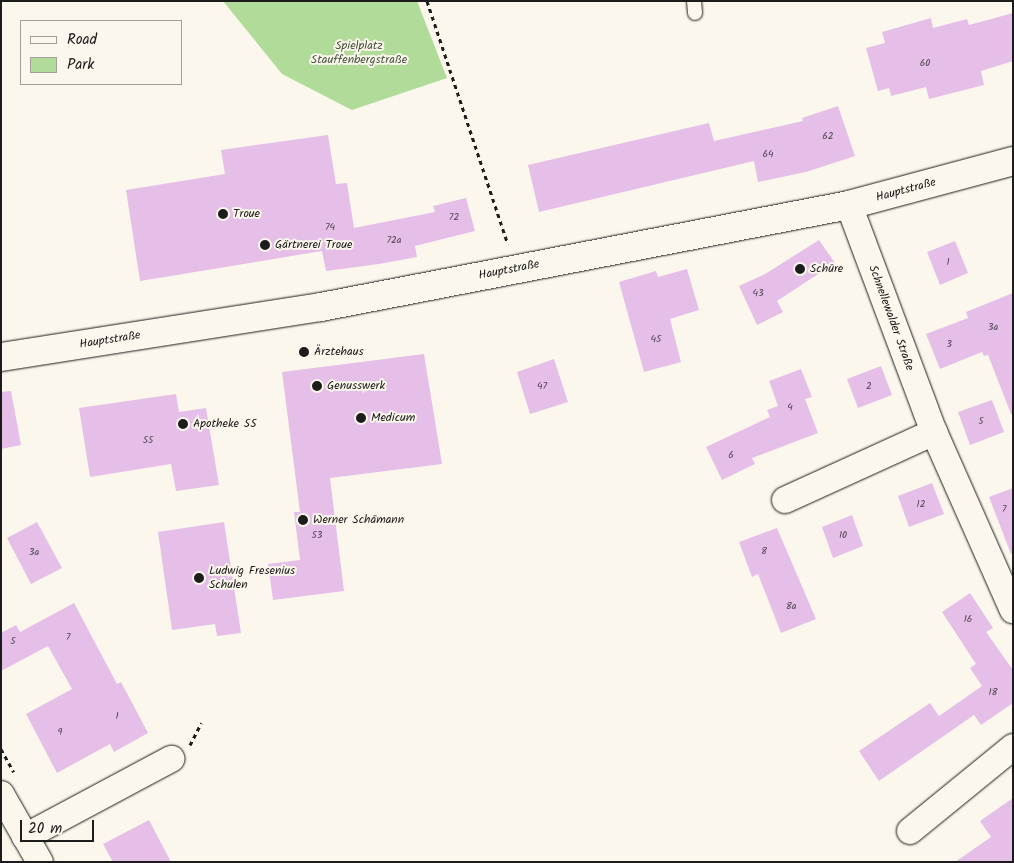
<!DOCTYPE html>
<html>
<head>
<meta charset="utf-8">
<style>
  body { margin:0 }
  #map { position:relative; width:1014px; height:863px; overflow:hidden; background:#fbf7ec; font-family:Kalam,sans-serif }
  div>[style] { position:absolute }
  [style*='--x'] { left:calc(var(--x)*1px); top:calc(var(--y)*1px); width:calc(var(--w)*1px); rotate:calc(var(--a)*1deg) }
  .green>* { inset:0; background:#b0db99 }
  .building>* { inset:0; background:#e5bfe8 }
  .path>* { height:3px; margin-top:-1.5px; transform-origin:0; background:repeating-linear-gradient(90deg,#1c1c1c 0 4px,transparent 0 8px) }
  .roads { filter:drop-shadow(0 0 1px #1c1c1c) drop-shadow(0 0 1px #1c1c1c) }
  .lane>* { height:14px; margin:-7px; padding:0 7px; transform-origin:7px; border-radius:7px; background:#fbf7ec }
  .street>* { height:26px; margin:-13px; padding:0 13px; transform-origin:13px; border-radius:13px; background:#fbf7ec }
  .secondary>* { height:28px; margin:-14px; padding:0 14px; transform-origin:14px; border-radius:14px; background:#fbf7ec }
  .dots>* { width:14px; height:14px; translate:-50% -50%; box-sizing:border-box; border:2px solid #fbf7ec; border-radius:50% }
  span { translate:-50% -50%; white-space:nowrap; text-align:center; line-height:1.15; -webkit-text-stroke:4px #fbf7ec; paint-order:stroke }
  .number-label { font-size:10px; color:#4e454f }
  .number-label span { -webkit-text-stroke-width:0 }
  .park-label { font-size:12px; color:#485542 }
  .street-label { font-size:12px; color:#1c1c1c }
  .poi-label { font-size:12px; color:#1c1c1c }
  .left { translate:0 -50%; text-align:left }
  .frame { position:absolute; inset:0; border:2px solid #1c1c1c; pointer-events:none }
  .legend { position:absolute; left:20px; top:20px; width:162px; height:65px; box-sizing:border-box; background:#fbf7ec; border:1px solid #a29f99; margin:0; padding:6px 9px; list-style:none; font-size:15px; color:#1c1c1c }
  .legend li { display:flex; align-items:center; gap:10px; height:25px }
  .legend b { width:25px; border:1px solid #a29f99 }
  .scale { position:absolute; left:20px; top:820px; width:74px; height:22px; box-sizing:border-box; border:2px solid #1c1c1c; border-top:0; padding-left:6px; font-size:15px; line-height:18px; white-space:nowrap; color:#1c1c1c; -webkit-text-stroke:4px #fbf7ec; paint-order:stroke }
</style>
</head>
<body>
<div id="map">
  <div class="green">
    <i style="clip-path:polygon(223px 1px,417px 1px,447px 78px,352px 110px,282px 74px)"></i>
  </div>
  <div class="building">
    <i style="clip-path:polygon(1013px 13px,1013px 61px,981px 71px,984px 85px,929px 99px,926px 87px,891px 96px,889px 88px,878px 91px,866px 48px,885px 43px,882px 32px,931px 18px,933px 28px,967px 19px,969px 25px)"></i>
    <i style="clip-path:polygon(838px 106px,855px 156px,806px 172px,758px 182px,754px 161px,539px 212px,528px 165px,709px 123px,714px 141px,803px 121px,802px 118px)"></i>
    <i style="clip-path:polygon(328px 135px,336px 184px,347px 183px,354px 228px,435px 212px,433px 206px,466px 198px,475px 231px,415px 246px,417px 257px,379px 264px,326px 271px,322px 251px,140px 281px,126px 190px,225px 174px,221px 150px)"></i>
    <i style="clip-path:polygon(819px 240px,835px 263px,777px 301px,783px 312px,757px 325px,739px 286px,765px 274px)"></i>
    <i style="clip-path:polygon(955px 241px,968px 273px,940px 285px,927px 252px)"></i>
    <i style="clip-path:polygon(687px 269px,699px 310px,670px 319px,681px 362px,644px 372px,619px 282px,656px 271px,658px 277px)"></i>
    <i style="clip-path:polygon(1013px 293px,1013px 414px,1011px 414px,988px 355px,984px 356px,982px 352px,940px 369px,926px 334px,968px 318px,966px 312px)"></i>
    <i style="clip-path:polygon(424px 354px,442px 464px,330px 478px,344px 591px,273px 600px,268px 564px,300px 560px,294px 512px,300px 512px,282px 372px)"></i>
    <i style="clip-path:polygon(554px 359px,568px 402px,530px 414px,517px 372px)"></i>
    <i style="clip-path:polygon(881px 366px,892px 395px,858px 408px,847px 379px)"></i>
    <i style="clip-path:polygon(801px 369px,812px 397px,805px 399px,818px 433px,752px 458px,755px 464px,722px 480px,706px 447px,770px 417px,767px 410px,778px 406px,769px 381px)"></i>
    <i style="clip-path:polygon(11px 391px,21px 445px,1px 449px,1px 392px)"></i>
    <i style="clip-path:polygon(176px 394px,179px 412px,206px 408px,219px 485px,176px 491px,171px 464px,90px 477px,79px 408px)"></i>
    <i style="clip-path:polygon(992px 400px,1004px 432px,970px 445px,958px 412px)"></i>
    <i style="clip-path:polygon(932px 483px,944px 514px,909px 527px,898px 496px)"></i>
    <i style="clip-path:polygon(1013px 488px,1013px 554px,1011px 554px,989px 497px)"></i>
    <i style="clip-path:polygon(852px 515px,863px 546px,833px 558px,822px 527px)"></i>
    <i style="clip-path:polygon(37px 522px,62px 568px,31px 584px,7px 538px)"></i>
    <i style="clip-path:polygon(224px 522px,241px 633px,217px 636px,215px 624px,172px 630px,158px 532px)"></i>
    <i style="clip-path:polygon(777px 528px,816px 619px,781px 633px,758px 574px,752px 577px,739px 542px)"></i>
    <i style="clip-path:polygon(970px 593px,993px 628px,986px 632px,1013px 670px,1013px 703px,981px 725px,974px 715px,879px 781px,859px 751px,930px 703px,939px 716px,982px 686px,970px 668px,976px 664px,942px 612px)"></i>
    <i style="clip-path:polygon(74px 603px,117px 684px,121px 682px,148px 733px,114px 752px,110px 744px,57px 773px,26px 714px,72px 689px,48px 646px,1px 671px,1px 633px,16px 625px,20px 632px)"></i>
    <i style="clip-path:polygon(1013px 798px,1013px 862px,955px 862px,991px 837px,980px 821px)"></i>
    <i style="clip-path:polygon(149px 820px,171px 862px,113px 862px,103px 844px)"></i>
  </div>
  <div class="path">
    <i style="--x:427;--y:1;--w:256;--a:71.6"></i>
    <i style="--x:190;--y:745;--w:25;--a:-63"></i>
    <i style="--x:1;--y:749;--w:26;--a:61"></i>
  </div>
  <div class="roads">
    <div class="lane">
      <i style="--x:694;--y:1;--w:12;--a:85"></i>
    </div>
    <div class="street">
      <i style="--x:849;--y:205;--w:242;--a:69.5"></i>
      <i style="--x:934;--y:432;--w:195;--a:66.1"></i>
      <i style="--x:785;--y:500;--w:164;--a:-24.5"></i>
      <i style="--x:1;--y:794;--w:78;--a:60.2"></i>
      <i style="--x:910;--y:831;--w:133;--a:-39.2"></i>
      <i style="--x:25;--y:837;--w:166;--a:-28.1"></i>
    </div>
    <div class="secondary">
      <i style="--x:1;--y:357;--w:324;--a:-8.9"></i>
      <i style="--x:321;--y:307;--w:538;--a:-10.93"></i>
      <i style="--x:849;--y:205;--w:170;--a:-15"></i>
    </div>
  </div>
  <div class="dots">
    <i style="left:223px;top:214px;background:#1c1c1c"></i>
    <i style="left:265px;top:245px;background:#1c1c1c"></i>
    <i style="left:800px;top:269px;background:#1c1c1c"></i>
    <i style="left:304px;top:352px;background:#1c1c1c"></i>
    <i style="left:317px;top:386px;background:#1c1c1c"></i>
    <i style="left:361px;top:418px;background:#1c1c1c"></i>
    <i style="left:183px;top:424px;background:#1c1c1c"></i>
    <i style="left:303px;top:520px;background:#1c1c1c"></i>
    <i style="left:199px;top:578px;background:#1c1c1c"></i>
  </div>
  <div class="number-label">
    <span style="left:925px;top:64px">60</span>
    <span style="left:828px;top:137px">62</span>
    <span style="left:768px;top:155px">64</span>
    <span style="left:454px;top:218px">72</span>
    <span style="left:330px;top:228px">74</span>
    <span style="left:394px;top:241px">72a</span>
    <span style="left:948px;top:263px">1</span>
    <span style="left:758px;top:294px">43</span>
    <span style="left:993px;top:328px">3a</span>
    <span style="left:656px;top:340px">45</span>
    <span style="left:949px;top:345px">3</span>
    <span style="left:542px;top:387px">47</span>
    <span style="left:869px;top:387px">2</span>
    <span style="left:790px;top:408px">4</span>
    <span style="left:981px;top:422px">5</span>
    <span style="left:148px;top:441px">55</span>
    <span style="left:731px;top:456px">6</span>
    <span style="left:921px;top:505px">12</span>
    <span style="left:1004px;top:510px">7</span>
    <span style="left:317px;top:536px">53</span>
    <span style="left:843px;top:536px">10</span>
    <span style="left:764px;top:552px">8</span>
    <span style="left:34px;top:553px">3a</span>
    <span style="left:791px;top:607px">8a</span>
    <span style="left:968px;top:620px">16</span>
    <span style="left:68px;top:638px">7</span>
    <span style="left:13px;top:642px">5</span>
    <span style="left:993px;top:693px">18</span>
    <span style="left:117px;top:717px">1</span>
    <span style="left:60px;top:733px">9</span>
  </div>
  <div class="park-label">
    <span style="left:359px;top:53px">Spielplatz<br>Stauffenbergstraße</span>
  </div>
  <div class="street-label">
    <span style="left:906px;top:190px;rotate:-15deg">Hauptstraße</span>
    <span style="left:509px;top:270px;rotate:-11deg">Hauptstraße</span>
    <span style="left:891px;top:318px;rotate:70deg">Schnellewalder Straße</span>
    <span style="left:110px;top:340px;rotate:-9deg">Hauptstraße</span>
  </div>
  <div class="poi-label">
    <span class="left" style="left:233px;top:214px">Troue</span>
    <span class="left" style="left:275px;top:245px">Gärtnerei Troue</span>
    <span class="left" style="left:810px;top:269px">Schüre</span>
    <span class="left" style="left:314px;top:352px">Ärztehaus</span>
    <span class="left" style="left:327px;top:386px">Genusswerk</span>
    <span class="left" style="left:371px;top:418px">Medicum</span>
    <span class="left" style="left:193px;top:424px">Apotheke 55</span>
    <span class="left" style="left:313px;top:520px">Werner Schämann</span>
    <span class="left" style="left:209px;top:578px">Ludwig Fresenius<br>Schulen</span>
  </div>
  <div class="frame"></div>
  <ul class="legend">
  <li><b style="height:6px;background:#fbf7ec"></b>Road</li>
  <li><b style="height:14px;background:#b0db99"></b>Park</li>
  </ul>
  <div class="scale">20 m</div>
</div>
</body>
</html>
